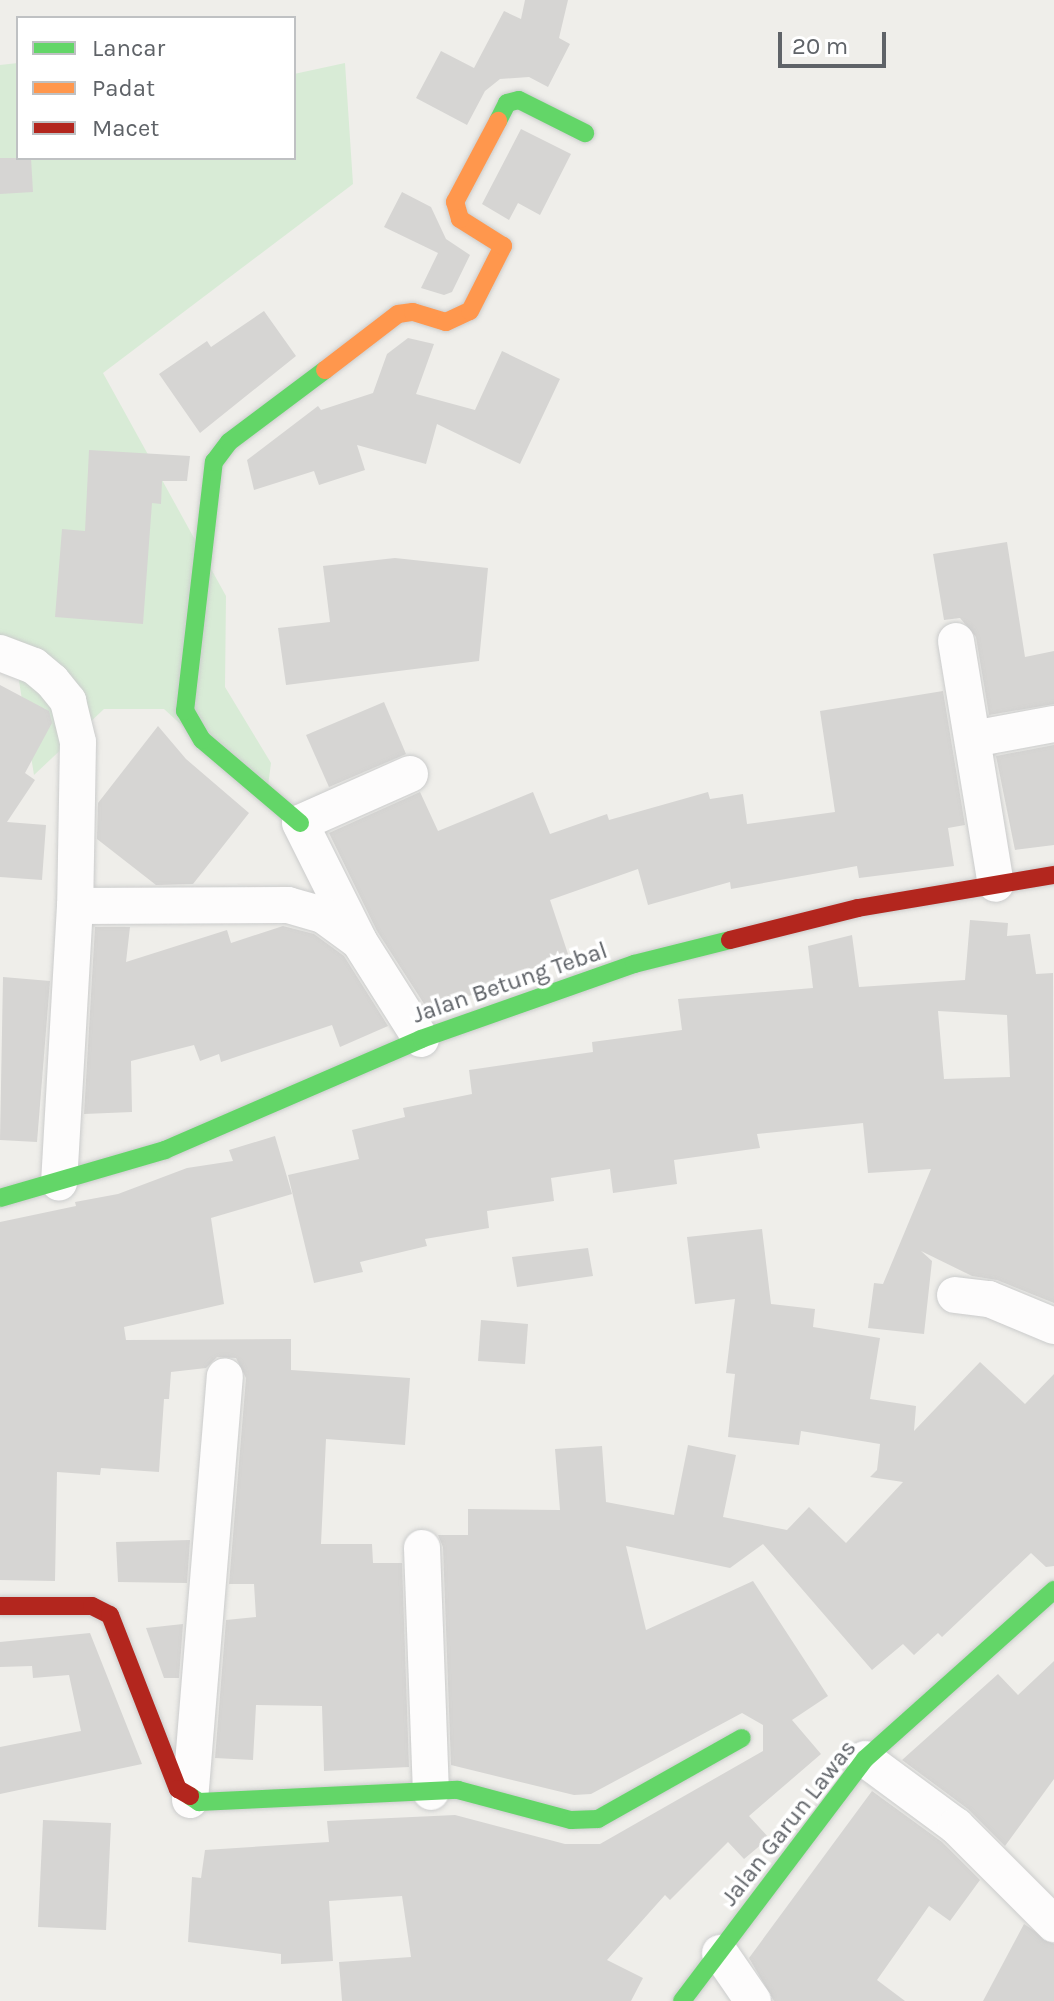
<!DOCTYPE html>
<html>
<head>
<meta charset="utf-8">
<style>
  body { margin:0 }
  #map { position:relative; width:1054px; height:2001px; overflow:hidden; background:#efeeea; font-family:Karla,sans-serif }
  div>[style] { position:absolute }
  [style*='--x'] { left:calc(var(--x)*1px); top:calc(var(--y)*1px); width:calc(var(--w)*1px); rotate:calc(var(--a)*1deg) }
  .green>* { inset:0; background:#d8ebd6 }
  .building>* { inset:0; background:#d6d5d3 }
  .roads { filter:drop-shadow(0 0 2px #cbcccc) drop-shadow(0 0 2px #cbcccc) }
  .street>* { height:36px; margin:-18px; padding:0 18px; transform-origin:18px; border-radius:18px; background:#fdfcfc }
  .fast>* { height:18px; margin:-9px; padding:0 9px; transform-origin:9px; border-radius:9px; background:#63d668 }
  .slow>* { height:18px; margin:-9px; padding:0 9px; transform-origin:9px; border-radius:9px; background:#ff974d }
  .jam>* { height:18px; margin:-9px; padding:0 9px; transform-origin:9px; border-radius:9px; background:#b3261e }
  span { translate:-50% -50%; white-space:nowrap; text-align:center; line-height:1.15; -webkit-text-stroke:7px #fff; paint-order:stroke }
  .street-label { font-size:24px; color:#5f6368 }
  .legend { position:absolute; left:16px; top:16px; width:280px; height:144px; box-sizing:border-box; background:#fff; border:2px solid #bfc1c3; margin:0; padding:10px 14px; list-style:none; font-size:24px; color:#5f6368 }
  .legend li { display:flex; align-items:center; gap:16px; height:40px }
  .legend b { width:40px; border:2px solid #bfc1c3 }
  .scale { position:absolute; left:778px; top:32px; width:108px; height:36px; box-sizing:border-box; border:4px solid #5f6368; border-top:0; padding-left:10px; font-size:24px; line-height:28px; white-space:nowrap; color:#5f6368; -webkit-text-stroke:6px #fff; paint-order:stroke }
</style>
</head>
<body>
<div id="map">
  <div class="green">
    <i style="clip-path:polygon(18px 63px,18px 158px,294px 158px,294px 74px,345px 63px,353px 184px,103px 373px,226px 596px,225px 687px,271px 763px,266px 802px,164px 709px,104px 709px,34px 775px,16px 662px,0 657px,0 65px)"></i>
  </div>
  <div class="building">
    <i style="clip-path:polygon(525px 0,568px 0,559px 38px,570px 44px,548px 87px,529px 77px,500px 79px,485px 91px,467px 125px,416px 98px,441px 51px,474px 68px,504px 11px,521px 19px)"></i>
    <i style="clip-path:polygon(521px 129px,571px 154px,540px 215px,518px 203px,509px 220px,482px 204px)"></i>
    <i style="clip-path:polygon(0 158px,31px 158px,33px 192px,0 194px)"></i>
    <i style="clip-path:polygon(402px 192px,431px 207px,446px 239px,470px 255px,452px 292px,444px 295px,421px 288px,438px 253px,384px 227px)"></i>
    <i style="clip-path:polygon(264px 311px,296px 356px,200px 433px,159px 374px,207px 341px,211px 347px)"></i>
    <i style="clip-path:polygon(408px 338px,434px 344px,416px 394px,475px 410px,502px 351px,560px 379px,520px 464px,437px 424px,426px 464px,357px 445px,365px 470px,319px 485px,314px 471px,254px 490px,247px 460px,318px 406px,321px 410px,373px 393px,387px 354px)"></i>
    <i style="clip-path:polygon(89px 450px,190px 456px,187px 481px,162px 481px,161px 504px,152px 503px,143px 624px,55px 617px,62px 529px,85px 531px)"></i>
    <i style="clip-path:polygon(1007px 542px,1025px 657px,1054px 651px,1054px 704px,989px 715px,976px 637px,960px 618px,944px 620px,933px 554px)"></i>
    <i style="clip-path:polygon(395px 558px,488px 568px,479px 661px,286px 685px,278px 628px,330px 622px,323px 566px)"></i>
    <i style="clip-path:polygon(0 685px,49px 711px,52px 723px,25px 773px,35px 780px,7px 822px,46px 825px,42px 880px,0 877px)"></i>
    <i style="clip-path:polygon(943px 691px,965px 825px,948px 828px,954px 866px,859px 878px,857px 866px,731px 889px,730px 882px,648px 905px,638px 869px,550px 900px,569px 957px,486px 983px,489px 989px,428px 1010px,377px 931px,329px 833px,420px 792px,438px 831px,533px 792px,550px 834px,607px 814px,609px 820px,708px 792px,710px 799px,743px 794px,747px 824px,835px 812px,820px 711px)"></i>
    <i style="clip-path:polygon(384px 702px,406px 754px,329px 787px,306px 735px)"></i>
    <i style="clip-path:polygon(158px 726px,186px 759px,249px 813px,193px 884px,156px 885px,97px 839px,98px 803px)"></i>
    <i style="clip-path:polygon(1054px 745px,1054px 845px,1015px 850px,996px 756px)"></i>
    <i style="clip-path:polygon(evenodd,970px 920px,1008px 923px,1007px 936px,1030px 934px,1036px 974px,1053px 973px,1054px 1303px,997px 1280px,972px 1276px,921px 1251px,932px 1261px,924px 1334px,868px 1328px,874px 1283px,883px 1284px,931px 1169px,868px 1173px,863px 1123px,757px 1134px,760px 1148px,674px 1160px,677px 1184px,613px 1193px,610px 1169px,551px 1178px,554px 1201px,487px 1211px,489px 1228px,425px 1239px,427px 1246px,360px 1262px,363px 1272px,314px 1283px,288px 1175px,359px 1159px,352px 1130px,405px 1117px,403px 1108px,472px 1094px,469px 1070px,593px 1052px,592px 1042px,682px 1030px,678px 999px,813px 988px,808px 946px,852px 935px,859px 987px,965px 980px,970px 920px,938px 1011px,1007px 1015px,1010px 1077px,944px 1079px,938px 1011px)"></i>
    <i style="clip-path:polygon(283px 926px,314px 934px,344px 956px,388px 1026px,340px 1047px,332px 1025px,221px 1062px,219px 1054px,200px 1061px,194px 1045px,131px 1061px,132px 1112px,84px 1114px,95px 927px,130px 927px,126px 962px,227px 930px,231px 943px)"></i>
    <i style="clip-path:polygon(3px 977px,50px 981px,37px 1142px,0 1140px)"></i>
    <i style="clip-path:polygon(275px 1136px,292px 1194px,211px 1218px,224px 1304px,124px 1327px,126px 1340px,291px 1339px,291px 1370px,410px 1378px,405px 1445px,326px 1439px,321px 1544px,372px 1544px,373px 1563px,402px 1563px,409px 1767px,324px 1771px,322px 1706px,256px 1705px,253px 1760px,215px 1758px,226px 1620px,256px 1617px,254px 1584px,229px 1584px,246px 1378px,236px 1358px,217px 1357px,206px 1368px,171px 1372px,169px 1399px,164px 1399px,159px 1472px,101px 1468px,100px 1475px,57px 1472px,55px 1581px,0 1580px,0 1222px,76px 1206px,75px 1202px,118px 1194px,187px 1168px,233px 1161px,229px 1150px)"></i>
    <i style="clip-path:polygon(762px 1229px,771px 1304px,815px 1309px,813px 1327px,880px 1338px,870px 1399px,916px 1406px,914px 1431px,980px 1362px,1025px 1404px,1054px 1374px,1054px 1566px,1046px 1567px,1031px 1553px,942px 1637px,938px 1633px,914px 1655px,903px 1644px,872px 1670px,763px 1544px,730px 1568px,626px 1546px,646px 1630px,753px 1581px,828px 1696px,792px 1720px,821px 1754px,749px 1816px,769px 1838px,744px 1859px,728px 1842px,670px 1900px,665px 1895px,607px 1960px,643px 1978px,631px 2001px,342px 2001px,339px 1962px,411px 1957px,402px 1896px,329px 1901px,333px 1961px,281px 1964px,281px 1954px,188px 1942px,192px 1877px,201px 1878px,205px 1850px,329px 1842px,327px 1821px,455px 1815px,565px 1844px,600px 1844px,763px 1751px,763px 1725px,742px 1713px,591px 1794px,574px 1795px,451px 1765px,443px 1547px,438px 1535px,468px 1535px,468px 1509px,560px 1510px,555px 1449px,602px 1446px,606px 1502px,674px 1515px,688px 1445px,736px 1455px,723px 1517px,787px 1530px,809px 1507px,846px 1543px,903px 1482px,870px 1477px,877px 1470px,880px 1444px,801px 1431px,799px 1445px,728px 1437px,735px 1374px,726px 1373px,735px 1299px,695px 1304px,687px 1237px)"></i>
    <i style="clip-path:polygon(588px 1248px,593px 1276px,517px 1287px,512px 1257px)"></i>
    <i style="clip-path:polygon(481px 1320px,528px 1324px,525px 1364px,478px 1361px)"></i>
    <i style="clip-path:polygon(190px 1540px,187px 1583px,118px 1582px,116px 1542px)"></i>
    <i style="clip-path:polygon(183px 1624px,179px 1678px,164px 1678px,146px 1628px)"></i>
    <i style="clip-path:polygon(90px 1633px,142px 1764px,0 1794px,0 1747px,81px 1731px,69px 1675px,33px 1678px,32px 1666px,0 1667px,0 1642px)"></i>
    <i style="clip-path:polygon(1054px 1661px,1054px 1779px,1005px 1846px,968px 1809px,902px 1760px,998px 1674px,1018px 1695px)"></i>
    <i style="clip-path:polygon(872px 1791px,942px 1842px,980px 1880px,950px 1921px,929px 1906px,877px 1980px,905px 2001px,774px 2001px,749px 1958px)"></i>
    <i style="clip-path:polygon(43px 1820px,111px 1823px,106px 1930px,38px 1927px)"></i>
    <i style="clip-path:polygon(1024px 1924px,1054px 1944px,1054px 2001px,983px 2001px)"></i>
  </div>
  <div class="roads">
    <div class="street">
      <i style="--x:956;--y:641;--w:246;--a:80.7"></i>
      <i style="--x:0;--y:653;--w:36;--a:21"></i>
      <i style="--x:34;--y:666;--w:23;--a:40"></i>
      <i style="--x:52;--y:681;--w:26;--a:51"></i>
      <i style="--x:68;--y:701;--w:42;--a:76.3"></i>
      <i style="--x:78;--y:742;--w:164;--a:91"></i>
      <i style="--x:75;--y:906;--w:277;--a:93.3"></i>
      <i style="--x:973;--y:739;--w:82;--a:-10.5"></i>
      <i style="--x:410;--y:774;--w:120;--a:156"></i>
      <i style="--x:300;--y:823;--w:132;--a:63.4"></i>
      <i style="--x:359;--y:941;--w:116;--a:57.7"></i>
      <i style="--x:75;--y:906;--w:213;--a:-0.3"></i>
      <i style="--x:288;--y:905;--w:36;--a:16"></i>
      <i style="--x:323;--y:915;--w:41;--a:36"></i>
      <i style="--x:955;--y:1295;--w:34;--a:7"></i>
      <i style="--x:989;--y:1299;--w:70;--a:22.6"></i>
      <i style="--x:422;--y:1548;--w:244;--a:87.9"></i>
      <i style="--x:865;--y:1759;--w:113;--a:36.4"></i>
      <i style="--x:956;--y:1826;--w:139;--a:45"></i>
      <i style="--x:190;--y:1800;--w:425;--a:-85.3"></i>
      <i style="--x:720;--y:1953;--w:58;--a:55.5"></i>
    </div>
    <div class="fast">
      <i style="--x:498;--y:121;--w:20;--a:-63"></i>
      <i style="--x:507;--y:103;--w:12;--a:-14"></i>
      <i style="--x:519;--y:100;--w:74;--a:26.6"></i>
      <i style="--x:300;--y:823;--w:128;--a:-139.7"></i>
      <i style="--x:202;--y:740;--w:34;--a:-120"></i>
      <i style="--x:185;--y:711;--w:251;--a:-83.4"></i>
      <i style="--x:214;--y:462;--w:25;--a:-53"></i>
      <i style="--x:229;--y:442;--w:120;--a:-36.9"></i>
      <i style="--x:0;--y:1198;--w:172;--a:-16.2"></i>
      <i style="--x:165;--y:1150;--w:279;--a:-23.4"></i>
      <i style="--x:421;--y:1039;--w:226;--a:-19.4"></i>
      <i style="--x:634;--y:964;--w:99;--a:-14"></i>
      <i style="--x:190;--y:1796;--w:11;--a:34"></i>
      <i style="--x:199;--y:1802;--w:259;--a:-2.7"></i>
      <i style="--x:458;--y:1790;--w:117;--a:14.9"></i>
      <i style="--x:571;--y:1820;--w:27;--a:-2"></i>
      <i style="--x:598;--y:1819;--w:165;--a:-29.4"></i>
      <i style="--x:682;--y:2001;--w:303;--a:-52.9"></i>
      <i style="--x:865;--y:1759;--w:254;--a:-41.8"></i>
    </div>
    <div class="slow">
      <i style="--x:325;--y:370;--w:92;--a:-37.5"></i>
      <i style="--x:398;--y:314;--w:15;--a:-8"></i>
      <i style="--x:413;--y:312;--w:34;--a:17"></i>
      <i style="--x:446;--y:322;--w:26;--a:-25"></i>
      <i style="--x:470;--y:311;--w:73;--a:-63.1"></i>
      <i style="--x:503;--y:246;--w:51;--a:-147.9"></i>
      <i style="--x:460;--y:219;--w:18;--a:-106"></i>
      <i style="--x:455;--y:202;--w:92;--a:-62"></i>
    </div>
    <div class="jam">
      <i style="--x:730;--y:940;--w:132;--a:-14"></i>
      <i style="--x:858;--y:908;--w:199;--a:-9.6"></i>
      <i style="--x:0;--y:1606;--w:92;--a:0"></i>
      <i style="--x:92;--y:1606;--w:20;--a:27"></i>
      <i style="--x:110;--y:1615;--w:187;--a:68.7"></i>
      <i style="--x:178;--y:1789;--w:14;--a:30"></i>
    </div>
  </div>
  <div class="street-label">
    <span style="left:510px;top:983px;rotate:-19deg">Jalan Betung Tebal</span>
    <span style="left:789px;top:1823px;rotate:-52deg">Jalan Garun Lawas</span>
  </div>
  <ul class="legend">
  <li><b style="height:10px;background:#63d668"></b>Lancar</li>
  <li><b style="height:10px;background:#ff974d"></b>Padat</li>
  <li><b style="height:10px;background:#b3261e"></b>Macet</li>
  </ul>
  <div class="scale">20 m</div>
</div>
</body>
</html>
